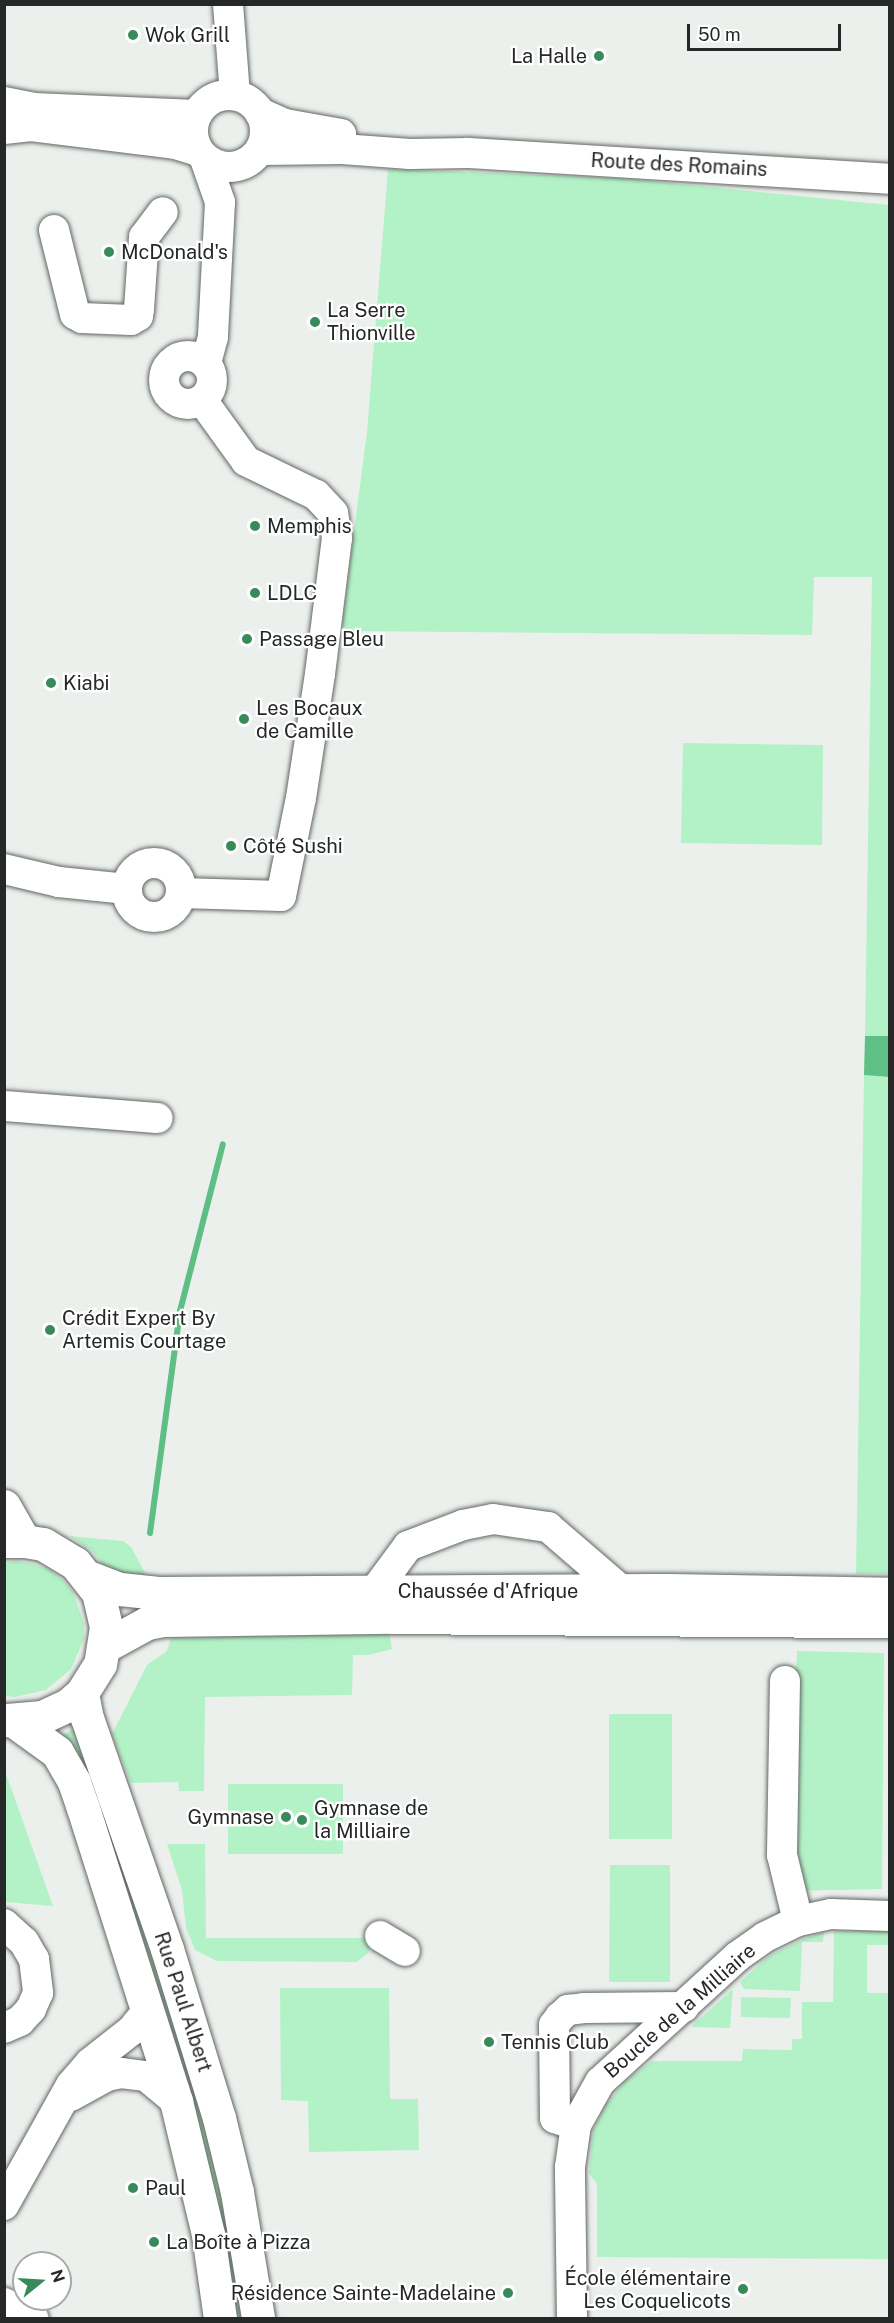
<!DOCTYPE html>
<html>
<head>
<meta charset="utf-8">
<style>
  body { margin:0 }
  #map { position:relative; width:894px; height:2323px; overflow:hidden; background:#ebf0ec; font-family:"Public Sans",sans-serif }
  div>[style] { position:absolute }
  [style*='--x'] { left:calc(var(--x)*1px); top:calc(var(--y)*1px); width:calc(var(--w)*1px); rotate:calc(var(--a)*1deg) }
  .green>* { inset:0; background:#b3f2c7 }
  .forest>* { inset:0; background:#5fc085 }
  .stream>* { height:6px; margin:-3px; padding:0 3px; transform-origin:3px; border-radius:3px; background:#5ebe83 }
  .roads { filter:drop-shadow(0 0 2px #636764) drop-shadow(0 0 2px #636764) }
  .minor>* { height:30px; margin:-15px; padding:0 15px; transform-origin:15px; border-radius:15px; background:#fff }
  .minor>.ring { margin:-15px; padding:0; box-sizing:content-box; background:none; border:30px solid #fff; border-radius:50% }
  .major>* { height:33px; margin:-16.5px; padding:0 16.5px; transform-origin:16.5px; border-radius:16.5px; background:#fff }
  .dots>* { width:16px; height:16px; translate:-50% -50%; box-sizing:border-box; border:3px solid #fff; border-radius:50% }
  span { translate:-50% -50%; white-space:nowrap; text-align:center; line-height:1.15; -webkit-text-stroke:4.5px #fff; paint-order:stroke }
  .poi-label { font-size:20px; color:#262827 }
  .left { translate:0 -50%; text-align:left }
  .right { translate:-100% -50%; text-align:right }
  .street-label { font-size:20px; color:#262827 }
  .frame { position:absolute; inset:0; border:6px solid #262827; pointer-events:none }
  .north { position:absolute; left:12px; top:2251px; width:60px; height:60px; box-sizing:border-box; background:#fff; border:2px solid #a8a9a9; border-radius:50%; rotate:72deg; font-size:16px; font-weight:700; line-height:24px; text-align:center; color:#262827 }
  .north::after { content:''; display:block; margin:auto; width:21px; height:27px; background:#398a5a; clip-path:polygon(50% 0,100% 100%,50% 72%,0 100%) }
  .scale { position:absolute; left:687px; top:24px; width:154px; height:27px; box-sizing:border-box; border:3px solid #262827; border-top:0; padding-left:8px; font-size:18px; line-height:21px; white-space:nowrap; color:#262827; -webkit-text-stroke:4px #fff; paint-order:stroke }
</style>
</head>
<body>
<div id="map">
  <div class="green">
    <i style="clip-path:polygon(388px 169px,620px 178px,889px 205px,889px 1036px,865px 1036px,872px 577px,814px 577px,812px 635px,348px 631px,342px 624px,367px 432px)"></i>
    <i style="clip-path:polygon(683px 743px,823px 745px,822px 845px,681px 843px)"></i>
    <i style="clip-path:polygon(864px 1075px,889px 1077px,890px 1574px,856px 1574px)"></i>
    <i style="clip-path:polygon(69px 1536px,123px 1541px,131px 1547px,149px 1580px,108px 1570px,91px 1550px)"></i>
    <i style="clip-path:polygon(16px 1561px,33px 1564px,50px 1570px,63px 1580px,73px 1592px,84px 1623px,84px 1639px,71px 1669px,46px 1690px,15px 1697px,5px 1696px,4px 1563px)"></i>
    <i style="clip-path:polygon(389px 1632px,392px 1649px,369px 1655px,353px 1655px,352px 1695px,205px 1697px,204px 1791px,179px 1791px,178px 1782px,131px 1783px,112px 1734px,147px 1665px,167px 1651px,171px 1638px)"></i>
    <i style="clip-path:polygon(797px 1651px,884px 1653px,882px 1889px,785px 1891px)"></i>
    <i style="clip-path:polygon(609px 1714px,672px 1714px,672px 1839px,609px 1839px)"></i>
    <i style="clip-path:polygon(80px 1726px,200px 2094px,247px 2318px,233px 2318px,60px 1736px)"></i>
    <i style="clip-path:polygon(5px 1771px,53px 1906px,5px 1902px)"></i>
    <i style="clip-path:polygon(228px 1784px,343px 1784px,343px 1854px,228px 1854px)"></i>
    <i style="clip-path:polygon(167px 1844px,205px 1844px,206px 1938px,369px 1938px,369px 1952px,357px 1962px,217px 1961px,195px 1950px,186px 1928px,182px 1890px)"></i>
    <i style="clip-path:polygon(610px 1865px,670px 1865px,670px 1982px,609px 1982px)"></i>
    <i style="clip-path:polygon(834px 1931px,889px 1931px,889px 1945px,867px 1945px,867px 1993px,889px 1993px,889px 2259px,597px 2257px,597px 2184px,589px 2173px,593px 2131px,605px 2106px,624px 2082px,652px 2061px,742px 2061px,743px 2049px,792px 2050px,792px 2039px,802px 2039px,802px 2002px,833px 2002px)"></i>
    <i style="clip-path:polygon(824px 1932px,823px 1942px,802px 1942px,800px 1991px,744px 1989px,740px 1982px,769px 1956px,803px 1939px)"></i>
    <i style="clip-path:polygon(280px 1988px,389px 1988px,390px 2099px,418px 2099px,419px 2150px,309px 2152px,308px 2101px,281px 2100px)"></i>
    <i style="clip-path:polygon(733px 1989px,730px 2028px,691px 2027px)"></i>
    <i style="clip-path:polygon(741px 1997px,791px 1998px,790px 2018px,741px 2017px)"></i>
  </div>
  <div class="forest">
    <i style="clip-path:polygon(865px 1036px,889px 1036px,889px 1077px,864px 1075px)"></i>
  </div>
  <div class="stream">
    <i style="--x:150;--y:1533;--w:224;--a:-82.3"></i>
    <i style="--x:180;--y:1311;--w:172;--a:-75.6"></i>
  </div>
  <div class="roads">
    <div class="minor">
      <i style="--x:228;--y:4;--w:91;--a:85.6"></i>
      <i class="ring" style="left:193px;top:95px;width:42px;height:42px"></i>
      <i style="--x:4;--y:102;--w:31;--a:11"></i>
      <i style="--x:34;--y:108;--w:162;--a:2.5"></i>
      <i style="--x:260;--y:113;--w:27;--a:24"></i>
      <i style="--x:285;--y:124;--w:57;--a:10.1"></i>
      <i style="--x:4;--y:129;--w:27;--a:-6"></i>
      <i style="--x:31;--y:126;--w:145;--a:7.1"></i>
      <i style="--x:175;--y:144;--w:24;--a:17"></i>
      <i style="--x:261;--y:150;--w:81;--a:-0.7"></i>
      <i style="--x:342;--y:149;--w:68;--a:4.2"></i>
      <i style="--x:410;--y:154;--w:58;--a:-1"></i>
      <i style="--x:468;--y:153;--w:423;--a:3.5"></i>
      <i style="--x:205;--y:159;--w:46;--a:70.8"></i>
      <i style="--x:220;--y:202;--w:135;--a:93"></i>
      <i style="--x:213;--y:337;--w:28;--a:105"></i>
      <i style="--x:54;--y:230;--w:87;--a:76"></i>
      <i style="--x:75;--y:314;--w:8;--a:30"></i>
      <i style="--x:82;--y:318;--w:49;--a:2.3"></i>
      <i style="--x:131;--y:320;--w:8;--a:-30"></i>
      <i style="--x:138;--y:316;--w:7;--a:-82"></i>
      <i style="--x:139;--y:309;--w:72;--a:-86"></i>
      <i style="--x:144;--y:237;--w:31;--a:-53"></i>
      <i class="ring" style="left:164px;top:356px;width:18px;height:18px"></i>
      <i class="ring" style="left:127px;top:863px;width:24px;height:24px"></i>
      <i style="--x:4;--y:869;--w:57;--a:13.3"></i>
      <i style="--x:59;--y:882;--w:68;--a:5.9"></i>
      <i style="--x:181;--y:893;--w:100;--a:1.7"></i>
      <i style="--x:281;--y:896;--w:100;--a:-78.5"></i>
      <i style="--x:301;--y:798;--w:125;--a:-81.3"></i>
      <i style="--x:320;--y:674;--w:137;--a:-82.9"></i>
      <i style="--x:337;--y:538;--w:25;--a:-99"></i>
      <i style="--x:333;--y:513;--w:25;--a:-133"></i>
      <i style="--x:316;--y:495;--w:78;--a:-154.1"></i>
      <i style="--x:246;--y:461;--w:75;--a:-125.8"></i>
      <i style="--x:4;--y:1106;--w:154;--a:4.5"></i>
      <i style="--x:374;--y:1592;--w:57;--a:-53.5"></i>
      <i style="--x:408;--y:1546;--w:59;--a:-20.9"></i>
      <i style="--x:463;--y:1525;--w:31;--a:-11"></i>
      <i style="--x:493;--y:1519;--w:56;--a:8.3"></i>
      <i style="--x:548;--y:1527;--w:96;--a:40.8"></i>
      <i style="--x:785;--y:1681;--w:174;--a:91"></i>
      <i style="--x:782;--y:1855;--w:68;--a:76.4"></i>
      <i style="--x:4;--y:1924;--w:27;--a:42"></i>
      <i style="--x:24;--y:1942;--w:20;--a:60"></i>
      <i style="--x:34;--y:1959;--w:34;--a:83"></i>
      <i style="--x:38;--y:1993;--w:17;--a:114"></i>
      <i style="--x:31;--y:2009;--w:16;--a:133"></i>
      <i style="--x:20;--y:2021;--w:17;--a:156"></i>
      <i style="--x:380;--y:1936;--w:29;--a:31"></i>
      <i style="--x:71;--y:2096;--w:41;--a:-29.1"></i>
      <i style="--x:107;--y:2076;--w:14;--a:-12"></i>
      <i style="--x:121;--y:2073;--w:25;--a:7"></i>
      <i style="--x:146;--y:2076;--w:39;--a:40"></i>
      <i style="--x:576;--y:2125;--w:22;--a:-162"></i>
      <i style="--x:555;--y:2118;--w:93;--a:-90.6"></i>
      <i style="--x:554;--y:2025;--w:10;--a:-53"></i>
      <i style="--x:560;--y:2017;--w:11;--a:-41"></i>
      <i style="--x:568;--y:2010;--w:16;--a:-7"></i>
      <i style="--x:584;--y:2008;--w:100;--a:-0.6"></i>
      <i style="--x:4;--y:2205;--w:137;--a:-60.8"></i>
      <i style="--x:71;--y:2085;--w:29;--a:-49"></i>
      <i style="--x:90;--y:2063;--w:53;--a:-38.2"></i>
      <i style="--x:132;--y:2030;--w:26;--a:-51"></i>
      <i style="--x:4;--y:2303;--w:33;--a:27"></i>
      <i style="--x:572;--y:2318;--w:151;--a:-90.8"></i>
      <i style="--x:570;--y:2167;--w:42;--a:-81.9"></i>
      <i style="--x:576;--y:2125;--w:49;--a:-60.8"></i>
      <i style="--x:600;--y:2082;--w:187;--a:-42.4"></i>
      <i style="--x:738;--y:1956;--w:33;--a:-35"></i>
      <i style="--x:765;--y:1937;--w:37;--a:-26"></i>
      <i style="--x:798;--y:1921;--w:34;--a:-12"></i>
      <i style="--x:831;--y:1914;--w:59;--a:1.9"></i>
    </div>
    <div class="major">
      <i style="--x:4;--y:1506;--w:40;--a:60.3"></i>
      <i style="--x:4;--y:1541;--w:20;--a:0"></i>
      <i style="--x:24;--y:1541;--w:19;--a:9"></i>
      <i style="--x:43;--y:1544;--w:37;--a:31"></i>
      <i style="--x:75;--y:1563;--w:37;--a:52"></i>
      <i style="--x:98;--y:1592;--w:36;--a:77"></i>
      <i style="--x:106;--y:1627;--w:37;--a:99"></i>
      <i style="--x:100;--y:1664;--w:34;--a:122"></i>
      <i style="--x:82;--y:1693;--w:18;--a:139"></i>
      <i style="--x:68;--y:1705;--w:29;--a:155"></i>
      <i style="--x:42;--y:1717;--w:38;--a:175"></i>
      <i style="--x:88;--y:1577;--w:34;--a:21"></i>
      <i style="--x:120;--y:1589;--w:36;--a:6"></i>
      <i style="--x:156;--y:1593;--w:513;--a:-0.34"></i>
      <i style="--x:669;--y:1590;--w:221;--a:1"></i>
      <i style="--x:105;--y:1646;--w:48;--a:-28.7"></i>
      <i style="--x:147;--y:1623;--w:16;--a:-11"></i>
      <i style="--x:163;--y:1620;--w:229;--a:-0.8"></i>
      <i style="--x:392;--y:1617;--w:498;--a:0.5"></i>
      <i style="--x:82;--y:1693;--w:25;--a:79"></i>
      <i style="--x:87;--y:1718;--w:244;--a:70.9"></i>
      <i style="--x:167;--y:1949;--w:177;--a:72.9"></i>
      <i style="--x:219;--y:2118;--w:76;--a:76.3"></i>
      <i style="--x:237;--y:2192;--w:128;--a:80.5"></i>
      <i style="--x:14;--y:1721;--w:53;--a:35.8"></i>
      <i style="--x:57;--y:1752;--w:34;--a:60"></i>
      <i style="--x:74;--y:1782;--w:28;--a:71"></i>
      <i style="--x:83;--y:1808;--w:307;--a:72.4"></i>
      <i style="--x:176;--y:2101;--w:137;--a:76.5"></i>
      <i style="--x:208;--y:2234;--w:85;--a:81.9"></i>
    </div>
  </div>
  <div class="dots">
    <i style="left:133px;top:35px;background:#398a5a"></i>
    <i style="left:599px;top:56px;background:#398a5a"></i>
    <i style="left:109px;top:252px;background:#398a5a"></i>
    <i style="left:315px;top:322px;background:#398a5a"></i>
    <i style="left:255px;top:526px;background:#398a5a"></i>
    <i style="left:255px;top:593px;background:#398a5a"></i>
    <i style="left:247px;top:639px;background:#398a5a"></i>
    <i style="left:51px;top:683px;background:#398a5a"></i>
    <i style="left:244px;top:719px;background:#398a5a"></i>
    <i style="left:231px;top:846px;background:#398a5a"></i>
    <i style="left:50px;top:1330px;background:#398a5a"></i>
    <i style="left:286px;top:1817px;background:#398a5a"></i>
    <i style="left:302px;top:1820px;background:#398a5a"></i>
    <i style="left:489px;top:2042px;background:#398a5a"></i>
    <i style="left:133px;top:2188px;background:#398a5a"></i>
    <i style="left:154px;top:2242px;background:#398a5a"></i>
    <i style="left:743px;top:2289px;background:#398a5a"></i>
    <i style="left:508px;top:2293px;background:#398a5a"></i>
  </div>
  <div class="poi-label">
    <span class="left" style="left:145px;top:35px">Wok Grill</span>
    <span class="right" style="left:587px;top:56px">La Halle</span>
    <span class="left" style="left:121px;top:252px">McDonald's</span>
    <span class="left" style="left:327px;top:322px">La Serre<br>Thionville</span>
    <span class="left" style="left:267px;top:526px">Memphis</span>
    <span class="left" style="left:267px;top:593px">LDLC</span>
    <span class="left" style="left:259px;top:639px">Passage Bleu</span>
    <span class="left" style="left:63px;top:683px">Kiabi</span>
    <span class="left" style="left:256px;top:720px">Les Bocaux<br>de Camille</span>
    <span class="left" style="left:243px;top:846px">Côté Sushi</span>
    <span class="left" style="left:62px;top:1330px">Crédit Expert By<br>Artemis Courtage</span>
    <span class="left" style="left:314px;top:1820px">Gymnase de<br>la Milliaire</span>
    <span class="right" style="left:274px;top:1817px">Gymnase</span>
    <span class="left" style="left:501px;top:2042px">Tennis Club</span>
    <span class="left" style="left:145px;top:2188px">Paul</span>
    <span class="left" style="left:166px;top:2242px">La Boîte à Pizza</span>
    <span class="right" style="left:731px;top:2290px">École élémentaire<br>Les Coquelicots</span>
    <span class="right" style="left:496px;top:2293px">Résidence Sainte-Madelaine</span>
  </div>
  <div class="street-label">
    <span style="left:679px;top:165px;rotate:3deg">Route des Romains</span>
    <span style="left:488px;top:1591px">Chaussée d'Afrique</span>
    <span style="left:183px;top:2002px;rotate:72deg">Rue Paul Albert</span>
    <span style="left:680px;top:2011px;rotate:-41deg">Boucle de la Milliaire</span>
  </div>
  <div class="frame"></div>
  <div class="north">N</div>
  <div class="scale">50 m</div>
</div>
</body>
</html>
